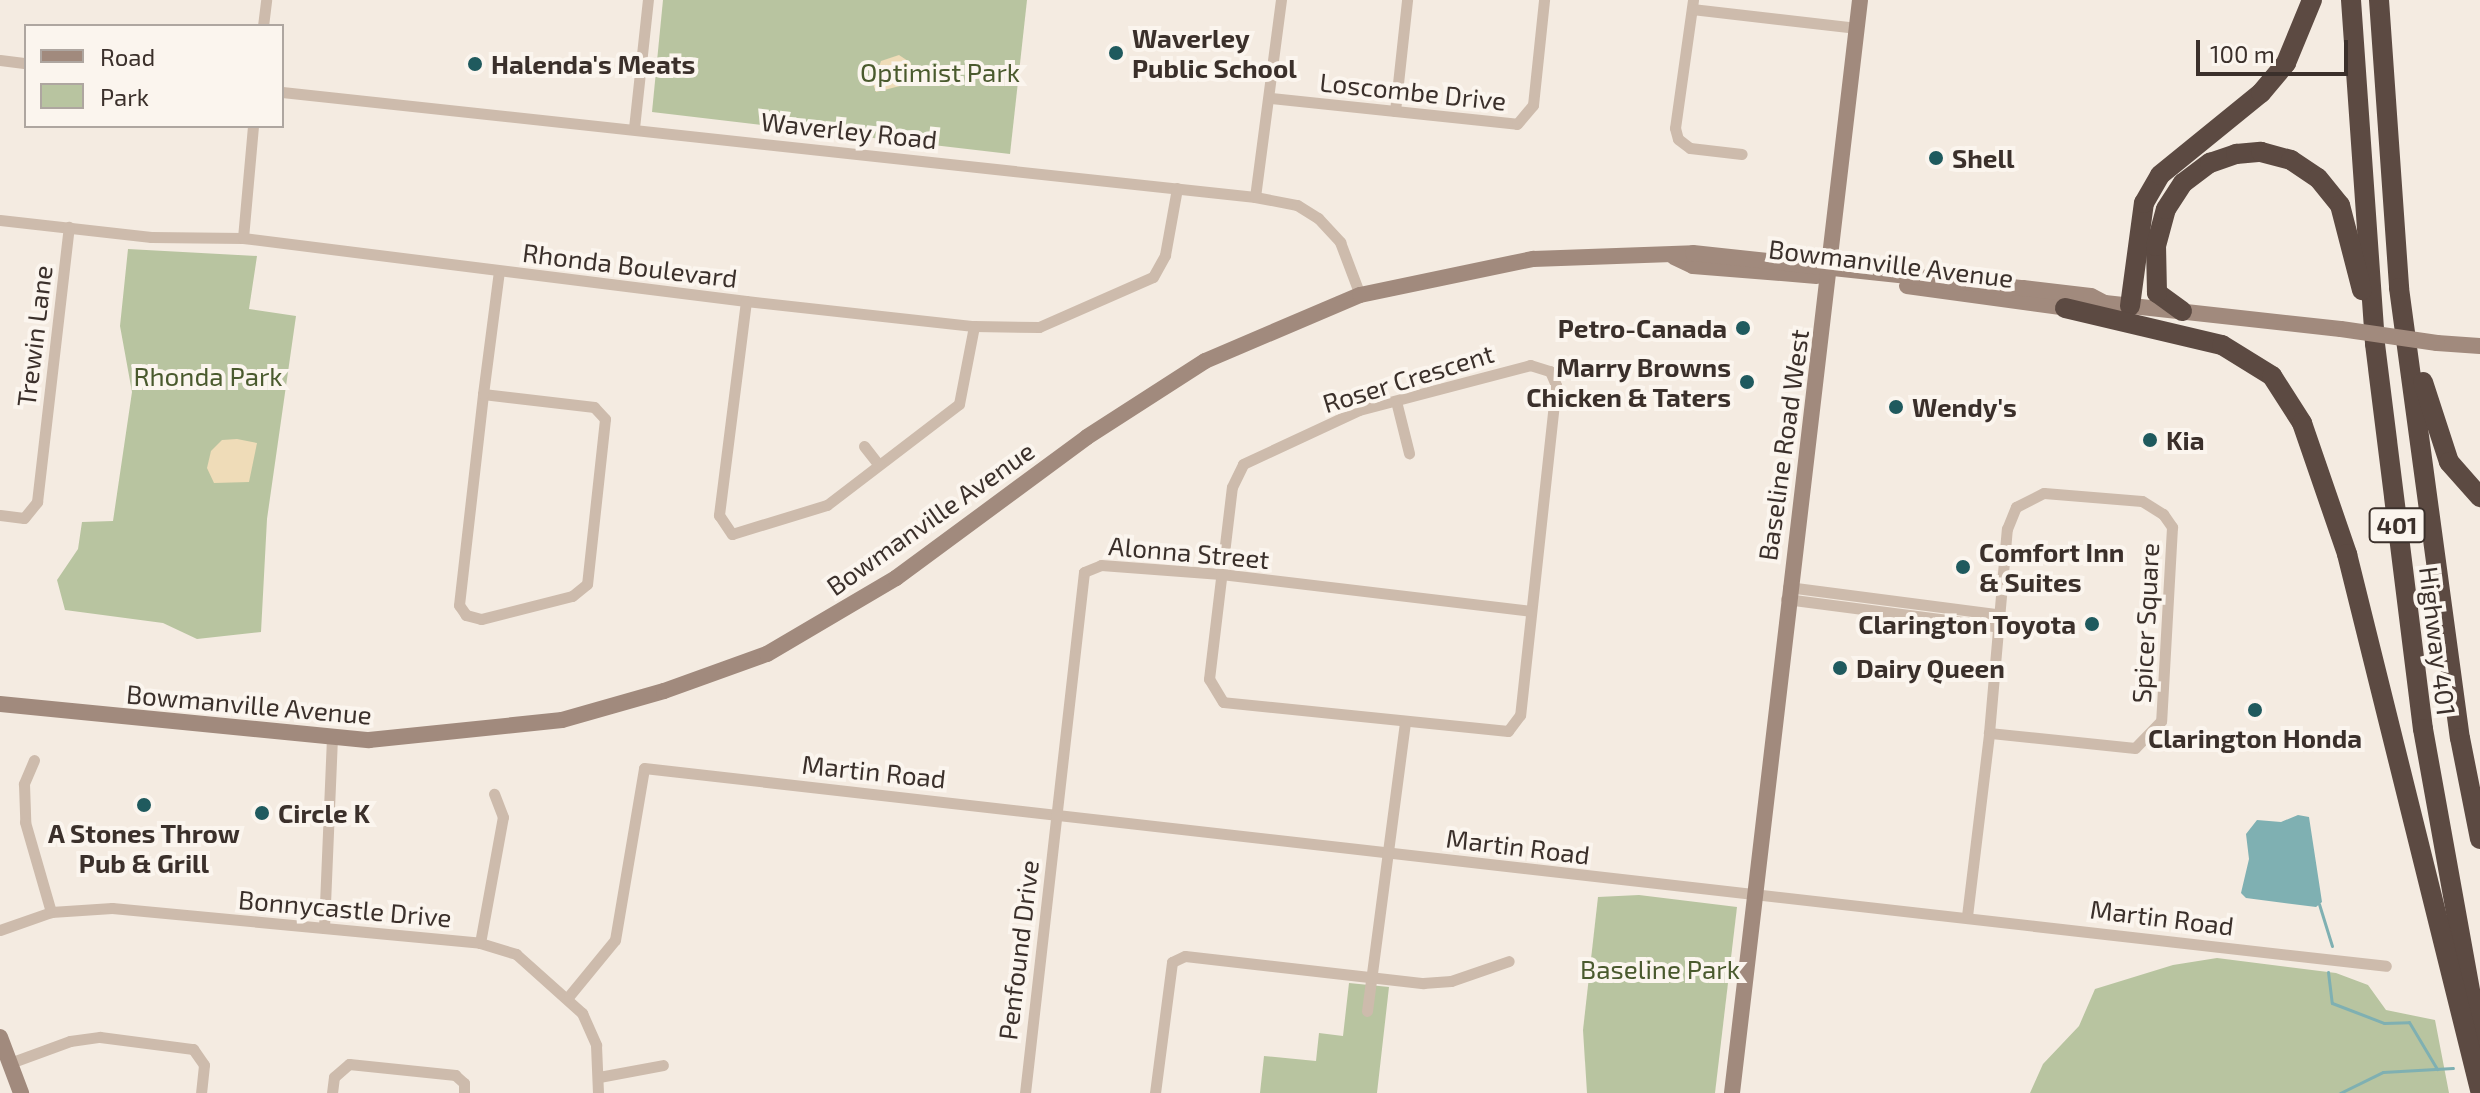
<!DOCTYPE html>
<html>
<head>
<meta charset="utf-8">
<style>
  body { margin:0 }
  #map { position:relative; width:2480px; height:1093px; overflow:hidden; background:#f4ebe1; font-family:"Exo 2",sans-serif }
  div>[style] { position:absolute }
  [style*='--x'] { left:calc(var(--x)*1px); top:calc(var(--y)*1px); width:calc(var(--w)*1px); rotate:calc(var(--a)*1deg) }
  .green>* { inset:0; background:#b8c4a0 }
  .sand>* { inset:0; background:#efdcb8 }
  .water>* { inset:0; background:#7fb0b2 }
  .stream>* { height:3px; margin:-1.5px; padding:0 1.5px; transform-origin:1.5px; border-radius:1.5px; background:#7fb0b2 }
  .street>* { height:11px; margin:-5.5px; padding:0 5.5px; transform-origin:5.5px; border-radius:5.5px; background:#cdbbac }
  .secondary>* { height:16px; margin:-8px; padding:0 8px; transform-origin:8px; border-radius:8px; background:#a18a7d }
  .highway>* { height:20px; margin:-10px; padding:0 10px; transform-origin:10px; border-radius:10px; background:#5c4a42 }
  .secondary-bridge>* { height:16px; margin:-8px; padding:0 8px; transform-origin:8px; border-radius:8px; background:#a18a7d }
  .dots>* { width:22px; height:22px; translate:-50% -50%; box-sizing:border-box; border:4px solid #fbf5ee; border-radius:50% }
  span { translate:-50% -50%; white-space:nowrap; text-align:center; line-height:1.15; -webkit-text-stroke:8px #fbf5ee; paint-order:stroke }
  .shield-label span { padding:2px 6px; background:#fbf5ee; border:2px solid; border-radius:6px; -webkit-text-stroke-width:0 }
  .shield-label { font-size:24px; color:#3b302b; font-weight:700 }
  .poi-label { font-size:26px; color:#3b302b; font-weight:700 }
  .left { translate:0 -50%; text-align:left }
  .right { translate:-100% -50%; text-align:right }
  .park-label { font-size:26px; color:#4a5a2e }
  .street-label { font-size:26px; color:#3b302b }
  .legend { position:absolute; left:24px; top:24px; width:260px; height:104px; box-sizing:border-box; background:#fbf5ee; border:2px solid #aea6a0; margin:0; padding:10px 14px; list-style:none; font-size:24px; color:#3b302b }
  .legend li { display:flex; align-items:center; gap:16px; height:40px }
  .legend b { width:40px; border:2px solid #aea6a0 }
  .scale { position:absolute; left:2196px; top:40px; width:152px; height:36px; box-sizing:border-box; border:4px solid #3b302b; border-top:0; padding-left:10px; font-size:24px; line-height:28px; white-space:nowrap; color:#3b302b; -webkit-text-stroke:6px #fbf5ee; paint-order:stroke }
</style>
</head>
<body>
<div id="map">
  <div class="green">
    <i style="clip-path:polygon(663px 0,1027px 0,1010px 154px,652px 112px)"></i>
    <i style="clip-path:polygon(128px 249px,257px 256px,249px 309px,296px 316px,267px 519px,261px 632px,197px 639px,163px 623px,65px 610px,57px 580px,78px 549px,82px 522px,113px 521px,132px 392px,120px 326px)"></i>
    <i style="clip-path:polygon(1639px 895px,1737px 907px,1715px 1093px,1587px 1093px,1583px 1030px,1598px 897px)"></i>
    <i style="clip-path:polygon(2217px 958px,2336px 973px,2368px 985px,2386px 1010px,2435px 1020px,2449px 1093px,2030px 1093px,2043px 1064px,2079px 1026px,2095px 989px,2173px 965px)"></i>
    <i style="clip-path:polygon(1349px 983px,1389px 987px,1377px 1093px,1260px 1093px,1264px 1056px,1316px 1061px,1319px 1033px,1343px 1036px)"></i>
  </div>
  <div class="sand">
    <i style="clip-path:polygon(899px 55px,911px 63px,912px 83px,876px 92px,873px 84px,881px 61px)"></i>
    <i style="clip-path:polygon(237px 439px,257px 443px,249px 482px,214px 483px,207px 468px,211px 451px,222px 440px)"></i>
  </div>
  <div class="water">
    <i style="clip-path:polygon(2298px 815px,2309px 817px,2322px 902px,2316px 907px,2246px 898px,2241px 893px,2249px 859px,2246px 834px,2257px 820px,2281px 822px)"></i>
  </div>
  <div class="stream">
    <i style="--x:2319;--y:904;--w:44;--a:72.8"></i>
    <i style="--x:2328;--y:972;--w:31;--a:83"></i>
    <i style="--x:2332;--y:1003;--w:56;--a:21"></i>
    <i style="--x:2384;--y:1023;--w:25;--a:-2"></i>
    <i style="--x:2409;--y:1022;--w:55;--a:59.2"></i>
    <i style="--x:2340;--y:1093;--w:48;--a:-26"></i>
    <i style="--x:2383;--y:1072;--w:70;--a:-3.3"></i>
  </div>
  <div class="street">
    <i style="--x:1693;--y:0;--w:129;--a:98"></i>
    <i style="--x:1675;--y:128;--w:11;--a:75"></i>
    <i style="--x:1678;--y:139;--w:15;--a:37"></i>
    <i style="--x:1690;--y:148;--w:52;--a:6.6"></i>
    <i style="--x:1692;--y:9;--w:166;--a:6.6"></i>
    <i style="--x:263;--y:26;--w:26;--a:-83"></i>
    <i style="--x:0;--y:60;--w:26;--a:7"></i>
    <i style="--x:282;--y:92;--w:979;--a:6.16"></i>
    <i style="--x:1255;--y:197;--w:43;--a:10.8"></i>
    <i style="--x:1297;--y:205;--w:25;--a:32"></i>
    <i style="--x:1318;--y:218;--w:33;--a:47"></i>
    <i style="--x:1340;--y:242;--w:57;--a:69.3"></i>
    <i style="--x:1271;--y:98;--w:247;--a:6"></i>
    <i style="--x:1517;--y:124;--w:25;--a:-50"></i>
    <i style="--x:1533;--y:105;--w:106;--a:-84"></i>
    <i style="--x:1395;--y:111;--w:112;--a:-83.8"></i>
    <i style="--x:634;--y:128;--w:129;--a:-83.8"></i>
    <i style="--x:1255;--y:197;--w:199;--a:-82.5"></i>
    <i style="--x:0;--y:220;--w:152;--a:6.4"></i>
    <i style="--x:151;--y:237;--w:92;--a:0.6"></i>
    <i style="--x:243;--y:238;--w:507;--a:7.14"></i>
    <i style="--x:746;--y:301;--w:229;--a:6.3"></i>
    <i style="--x:974;--y:326;--w:65;--a:0.9"></i>
    <i style="--x:1039;--y:327;--w:124;--a:-23.7"></i>
    <i style="--x:1153;--y:277;--w:25;--a:-61"></i>
    <i style="--x:1165;--y:255;--w:68;--a:-79.8"></i>
    <i style="--x:243;--y:238;--w:112;--a:-84.9"></i>
    <i style="--x:746;--y:301;--w:216;--a:97.2"></i>
    <i style="--x:719;--y:515;--w:23;--a:56"></i>
    <i style="--x:732;--y:534;--w:99;--a:-17"></i>
    <i style="--x:827;--y:505;--w:166;--a:-37.4"></i>
    <i style="--x:959;--y:404;--w:79;--a:-79.1"></i>
    <i style="--x:1530;--y:365;--w:21;--a:17"></i>
    <i style="--x:1550;--y:371;--w:15;--a:67"></i>
    <i style="--x:1556;--y:385;--w:332;--a:96.2"></i>
    <i style="--x:1520;--y:715;--w:20;--a:127"></i>
    <i style="--x:1508;--y:731;--w:286;--a:-174.2"></i>
    <i style="--x:1223;--y:702;--w:27;--a:-121"></i>
    <i style="--x:1209;--y:679;--w:193;--a:-83.2"></i>
    <i style="--x:1232;--y:487;--w:25;--a:-64"></i>
    <i style="--x:1243;--y:464;--w:128;--a:-25"></i>
    <i style="--x:1359;--y:410;--w:177;--a:-14.7"></i>
    <i style="--x:483;--y:394;--w:112;--a:6.7"></i>
    <i style="--x:594;--y:407;--w:16;--a:47"></i>
    <i style="--x:605;--y:419;--w:166;--a:96.2"></i>
    <i style="--x:587;--y:584;--w:19;--a:141"></i>
    <i style="--x:572;--y:596;--w:94;--a:165.8"></i>
    <i style="--x:481;--y:619;--w:16;--a:-165"></i>
    <i style="--x:466;--y:615;--w:12;--a:-125"></i>
    <i style="--x:459;--y:605;--w:212;--a:-83.5"></i>
    <i style="--x:483;--y:394;--w:124;--a:-82.6"></i>
    <i style="--x:1396;--y:401;--w:54;--a:76"></i>
    <i style="--x:864;--y:446;--w:23;--a:52"></i>
    <i style="--x:2044;--y:493;--w:98;--a:4.7"></i>
    <i style="--x:2142;--y:501;--w:25;--a:32"></i>
    <i style="--x:2163;--y:514;--w:16;--a:55"></i>
    <i style="--x:2172;--y:527;--w:194;--a:93.2"></i>
    <i style="--x:2161;--y:721;--w:37;--a:134"></i>
    <i style="--x:2135;--y:748;--w:147;--a:-174.1"></i>
    <i style="--x:1989;--y:733;--w:205;--a:-85"></i>
    <i style="--x:2007;--y:529;--w:24;--a:-68"></i>
    <i style="--x:2016;--y:507;--w:31;--a:-27"></i>
    <i style="--x:0;--y:515;--w:24;--a:7"></i>
    <i style="--x:24;--y:518;--w:21;--a:-51"></i>
    <i style="--x:37;--y:502;--w:277;--a:-83.4"></i>
    <i style="--x:1788;--y:587;--w:211;--a:7.4"></i>
    <i style="--x:1786;--y:599;--w:211;--a:7.4"></i>
    <i style="--x:34;--y:760;--w:26;--a:113"></i>
    <i style="--x:24;--y:784;--w:38;--a:88"></i>
    <i style="--x:25;--y:822;--w:94;--a:73.9"></i>
    <i style="--x:1967;--y:916;--w:184;--a:-83.1"></i>
    <i style="--x:324;--y:928;--w:189;--a:-87.6"></i>
    <i style="--x:0;--y:930;--w:54;--a:-19.4"></i>
    <i style="--x:51;--y:912;--w:61;--a:-3.8"></i>
    <i style="--x:112;--y:908;--w:370;--a:5.4"></i>
    <i style="--x:480;--y:943;--w:38;--a:17"></i>
    <i style="--x:516;--y:954;--w:89;--a:41.8"></i>
    <i style="--x:582;--y:1013;--w:35;--a:66"></i>
    <i style="--x:596;--y:1045;--w:48;--a:87.6"></i>
    <i style="--x:480;--y:943;--w:128;--a:-79.7"></i>
    <i style="--x:503;--y:817;--w:25;--a:-111"></i>
    <i style="--x:569;--y:996;--w:72;--a:-50.6"></i>
    <i style="--x:615;--y:940;--w:174;--a:-80.4"></i>
    <i style="--x:644;--y:768;--w:1753;--a:6.48"></i>
    <i style="--x:1367;--y:1011;--w:290;--a:-82.5"></i>
    <i style="--x:10;--y:1063;--w:64;--a:-20.1"></i>
    <i style="--x:70;--y:1041;--w:30;--a:-8"></i>
    <i style="--x:100;--y:1037;--w:94;--a:7.4"></i>
    <i style="--x:193;--y:1049;--w:19;--a:55"></i>
    <i style="--x:204;--y:1065;--w:28;--a:96"></i>
    <i style="--x:599;--y:1077;--w:65;--a:-10.6"></i>
    <i style="--x:332;--y:1093;--w:16;--a:-83"></i>
    <i style="--x:334;--y:1077;--w:20;--a:-41"></i>
    <i style="--x:349;--y:1064;--w:107;--a:5.9"></i>
    <i style="--x:455;--y:1075;--w:12;--a:42"></i>
    <i style="--x:464;--y:1083;--w:10;--a:90"></i>
    <i style="--x:1025;--y:1093;--w:524;--a:-83.54"></i>
    <i style="--x:1084;--y:572;--w:18;--a:-22"></i>
    <i style="--x:1101;--y:565;--w:120;--a:4.3"></i>
    <i style="--x:1221;--y:574;--w:312;--a:6.8"></i>
    <i style="--x:1155;--y:1093;--w:132;--a:-82.6"></i>
    <i style="--x:1172;--y:962;--w:14;--a:-25"></i>
    <i style="--x:1185;--y:956;--w:240;--a:6.5"></i>
    <i style="--x:1423;--y:983;--w:28;--a:-4"></i>
    <i style="--x:1451;--y:981;--w:61;--a:-19"></i>
  </div>
  <div class="secondary">
    <i style="--x:1674;--y:257;--w:21;--a:25"></i>
    <i style="--x:1693;--y:266;--w:124;--a:4.6"></i>
    <i style="--x:1907;--y:286;--w:170;--a:7.8"></i>
    <i style="--x:2437;--y:343;--w:43;--a:4"></i>
    <i style="--x:0;--y:704;--w:371;--a:5.6"></i>
    <i style="--x:369;--y:740;--w:194;--a:-5.9"></i>
    <i style="--x:562;--y:720;--w:106;--a:-15.9"></i>
    <i style="--x:664;--y:691;--w:109;--a:-19.8"></i>
    <i style="--x:767;--y:654;--w:150;--a:-30.5"></i>
    <i style="--x:896;--y:578;--w:237;--a:-36.4"></i>
    <i style="--x:1087;--y:437;--w:140;--a:-32.8"></i>
    <i style="--x:1205;--y:361;--w:168;--a:-23.1"></i>
    <i style="--x:1360;--y:295;--w:177;--a:-11.8"></i>
    <i style="--x:1533;--y:259;--w:160;--a:-2.1"></i>
    <i style="--x:1693;--y:253;--w:332;--a:6.1"></i>
    <i style="--x:2023;--y:288;--w:68;--a:6.7"></i>
    <i style="--x:2091;--y:296;--w:16;--a:27"></i>
    <i style="--x:2105;--y:303;--w:237;--a:6.3"></i>
    <i style="--x:0;--y:1037;--w:60;--a:69.4"></i>
    <i style="--x:1732;--y:1093;--w:1100;--a:-83.32"></i>
  </div>
  <div class="highway">
    <i style="--x:2351;--y:0;--w:345;--a:86"></i>
    <i style="--x:2375;--y:344;--w:388;--a:82.9"></i>
    <i style="--x:2423;--y:729;--w:321;--a:79.8"></i>
    <i style="--x:2379;--y:0;--w:289;--a:86"></i>
    <i style="--x:2399;--y:288;--w:454;--a:82.3"></i>
    <i style="--x:2460;--y:738;--w:103;--a:78.8"></i>
    <i style="--x:2130;--y:306;--w:104;--a:-82.3"></i>
    <i style="--x:2144;--y:203;--w:32;--a:-60"></i>
    <i style="--x:2160;--y:175;--w:130;--a:-39.1"></i>
    <i style="--x:2261;--y:93;--w:39;--a:-50"></i>
    <i style="--x:2286;--y:63;--w:68;--a:-67.6"></i>
    <i style="--x:2065;--y:308;--w:161;--a:13.3"></i>
    <i style="--x:2222;--y:345;--w:59;--a:31.8"></i>
    <i style="--x:2272;--y:376;--w:56;--a:57.4"></i>
    <i style="--x:2302;--y:423;--w:139;--a:71"></i>
    <i style="--x:2347;--y:554;--w:552;--a:76.06"></i>
    <i style="--x:2182;--y:311;--w:31;--a:-144"></i>
    <i style="--x:2157;--y:293;--w:47;--a:-91.2"></i>
    <i style="--x:2156;--y:246;--w:38;--a:-75"></i>
    <i style="--x:2166;--y:209;--w:31;--a:-57"></i>
    <i style="--x:2183;--y:183;--w:34;--a:-37"></i>
    <i style="--x:2210;--y:163;--w:28;--a:-19"></i>
    <i style="--x:2236;--y:154;--w:25;--a:-5"></i>
    <i style="--x:2261;--y:152;--w:31;--a:15"></i>
    <i style="--x:2291;--y:160;--w:32;--a:34"></i>
    <i style="--x:2318;--y:178;--w:35;--a:51"></i>
    <i style="--x:2340;--y:205;--w:88;--a:75.5"></i>
    <i style="--x:2423;--y:382;--w:84;--a:72"></i>
    <i style="--x:2449;--y:462;--w:47;--a:48.5"></i>
  </div>
  <div class="secondary-bridge">
    <i style="--x:2341;--y:329;--w:97;--a:8.3"></i>
  </div>
  <div class="dots">
    <i style="left:1116px;top:53px;background:#1f5a5e"></i>
    <i style="left:475px;top:64px;background:#1f5a5e"></i>
    <i style="left:1936px;top:158px;background:#1f5a5e"></i>
    <i style="left:1743px;top:328px;background:#1f5a5e"></i>
    <i style="left:1747px;top:382px;background:#1f5a5e"></i>
    <i style="left:1896px;top:407px;background:#1f5a5e"></i>
    <i style="left:2150px;top:440px;background:#1f5a5e"></i>
    <i style="left:1963px;top:567px;background:#1f5a5e"></i>
    <i style="left:2092px;top:624px;background:#1f5a5e"></i>
    <i style="left:1840px;top:668px;background:#1f5a5e"></i>
    <i style="left:2255px;top:710px;background:#1f5a5e"></i>
    <i style="left:144px;top:805px;background:#1f5a5e"></i>
    <i style="left:262px;top:813px;background:#1f5a5e"></i>
  </div>
  <div class="shield-label">
    <span style="left:2397px;top:525px">401</span>
  </div>
  <div class="poi-label">
    <span class="left" style="left:1132px;top:53px">Waverley<br>Public School</span>
    <span class="left" style="left:491px;top:64px">Halenda's Meats</span>
    <span class="left" style="left:1952px;top:158px">Shell</span>
    <span class="right" style="left:1727px;top:328px">Petro-Canada</span>
    <span class="right" style="left:1731px;top:382px">Marry Browns<br>Chicken &amp; Taters</span>
    <span class="left" style="left:1912px;top:407px">Wendy's</span>
    <span class="left" style="left:2166px;top:440px">Kia</span>
    <span class="left" style="left:1979px;top:567px">Comfort Inn<br>&amp; Suites</span>
    <span class="right" style="left:2076px;top:624px">Clarington Toyota</span>
    <span class="left" style="left:1856px;top:668px">Dairy Queen</span>
    <span style="left:2255px;top:738px">Clarington Honda</span>
    <span class="left" style="left:278px;top:813px">Circle K</span>
    <span style="left:144px;top:848px">A Stones Throw<br>Pub &amp; Grill</span>
  </div>
  <div class="park-label">
    <span style="left:940px;top:72px">Optimist Park</span>
    <span style="left:208px;top:376px">Rhonda Park</span>
    <span style="left:1660px;top:969px">Baseline Park</span>
  </div>
  <div class="street-label">
    <span style="left:1413px;top:91px;rotate:6deg">Loscombe Drive</span>
    <span style="left:849px;top:130px;rotate:6deg">Waverley Road</span>
    <span style="left:1891px;top:263px;rotate:7deg">Bowmanville Avenue</span>
    <span style="left:630px;top:265px;rotate:7deg">Rhonda Boulevard</span>
    <span style="left:34px;top:336px;rotate:-83deg">Trewin Lane</span>
    <span style="left:1408px;top:378px;rotate:-17deg">Roser Crescent</span>
    <span style="left:1783px;top:445px;rotate:-82deg">Baseline Road West</span>
    <span style="left:930px;top:518px;rotate:-35deg">Bowmanville Avenue</span>
    <span style="left:1189px;top:552px;rotate:5deg">Alonna Street</span>
    <span style="left:2145px;top:623px;rotate:-87deg">Spicer Square</span>
    <span style="left:2438px;top:641px;rotate:83deg">Highway 401</span>
    <span style="left:249px;top:704px;rotate:5deg">Bowmanville Avenue</span>
    <span style="left:874px;top:771px;rotate:6deg">Martin Road</span>
    <span style="left:1518px;top:846px;rotate:7deg">Martin Road</span>
    <span style="left:345px;top:908px;rotate:5deg">Bonnycastle Drive</span>
    <span style="left:2162px;top:917px;rotate:7deg">Martin Road</span>
    <span style="left:1018px;top:950px;rotate:-83deg">Penfound Drive</span>
  </div>
  <ul class="legend">
  <li><b style="height:10px;background:#a18a7d"></b>Road</li>
  <li><b style="height:22px;background:#b8c4a0"></b>Park</li>
  </ul>
  <div class="scale">100 m</div>
</div>
</body>
</html>
